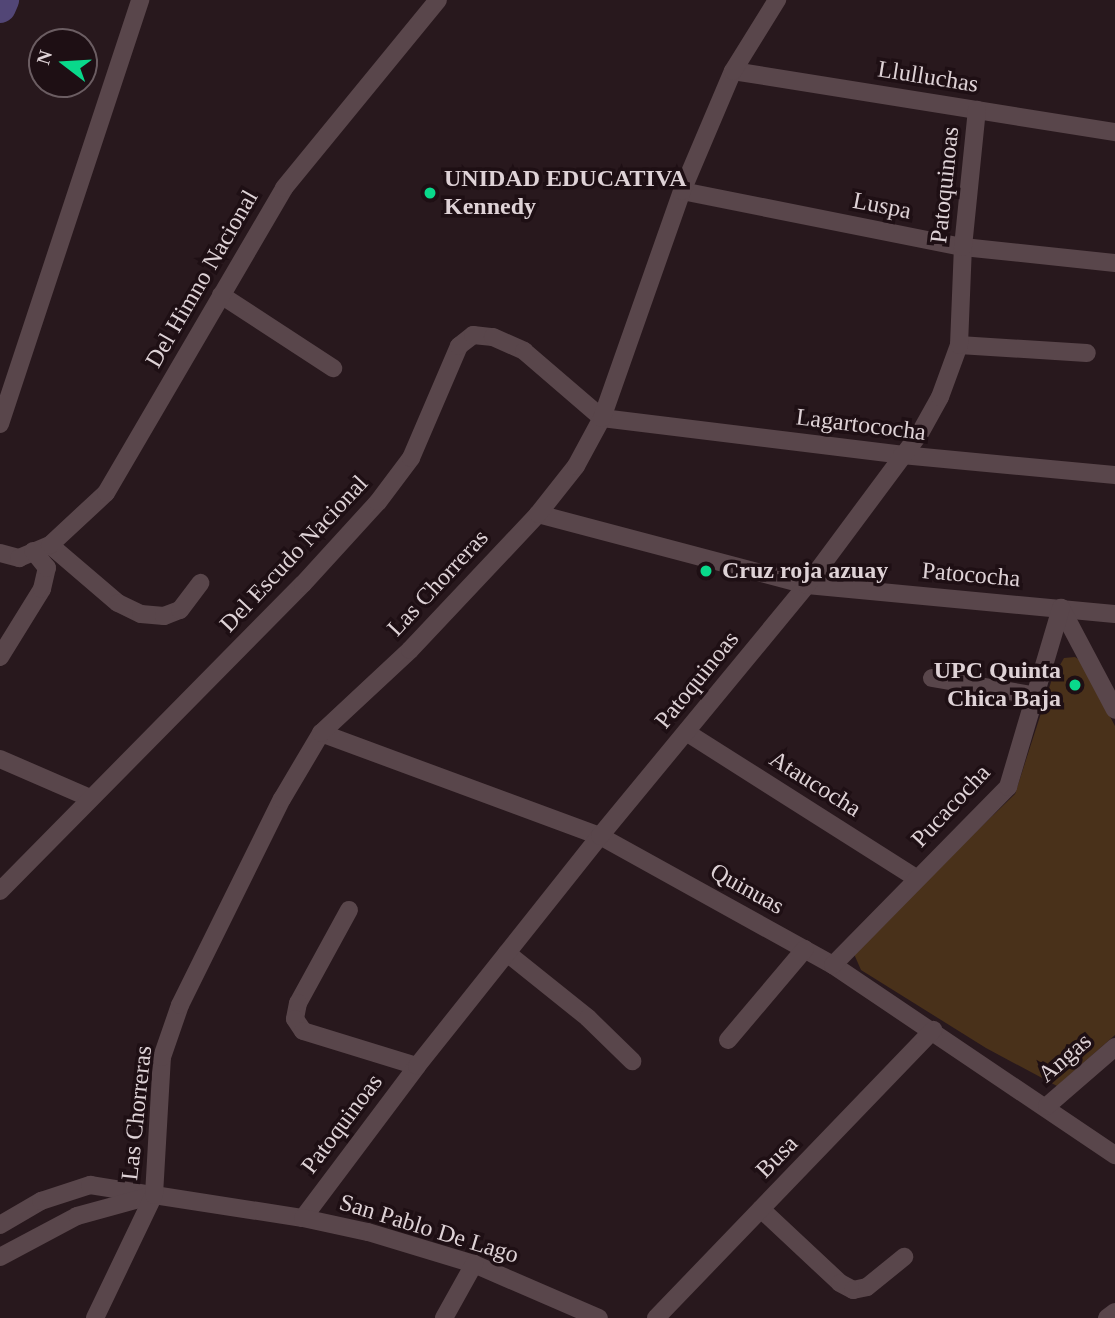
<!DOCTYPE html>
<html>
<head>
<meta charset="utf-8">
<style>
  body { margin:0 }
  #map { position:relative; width:1115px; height:1318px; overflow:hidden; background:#28181d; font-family:"Times New Roman",serif }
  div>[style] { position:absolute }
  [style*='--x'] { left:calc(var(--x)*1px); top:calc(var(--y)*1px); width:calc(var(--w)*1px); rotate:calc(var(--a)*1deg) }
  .green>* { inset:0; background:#49311a }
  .river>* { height:32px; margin:-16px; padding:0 16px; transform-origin:16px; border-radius:16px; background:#524676 }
  .minor>* { height:18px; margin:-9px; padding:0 9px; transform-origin:9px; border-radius:9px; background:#59464b }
  .dots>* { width:19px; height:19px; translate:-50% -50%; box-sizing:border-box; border:4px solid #1e0f14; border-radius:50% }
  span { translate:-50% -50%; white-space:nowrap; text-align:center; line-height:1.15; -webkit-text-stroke:7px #1e0f14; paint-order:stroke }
  .street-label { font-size:24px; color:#ded2d6 }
  .poi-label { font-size:24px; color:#ded2d6; font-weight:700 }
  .left { translate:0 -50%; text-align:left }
  .right { translate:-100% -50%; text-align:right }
  .north { position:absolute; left:28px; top:28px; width:70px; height:70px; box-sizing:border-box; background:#1e0f14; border:2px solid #6b5d62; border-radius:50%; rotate:287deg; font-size:19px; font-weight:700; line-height:28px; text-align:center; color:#ded2d6 }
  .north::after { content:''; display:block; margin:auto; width:24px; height:32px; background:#09d98b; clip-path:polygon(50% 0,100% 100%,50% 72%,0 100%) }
</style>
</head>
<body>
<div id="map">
  <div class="green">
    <i style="clip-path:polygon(1075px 657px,1081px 661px,1115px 726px,1115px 1035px,1057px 1086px,986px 1048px,861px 970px,854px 954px,859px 945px,1015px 794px,1052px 679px,1064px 658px)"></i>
  </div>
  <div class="river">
    <i style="--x:0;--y:7;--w:8;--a:-67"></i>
  </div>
  <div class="minor">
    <i style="--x:733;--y:71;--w:387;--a:9.1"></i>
    <i style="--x:682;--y:191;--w:287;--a:11.3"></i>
    <i style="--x:963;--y:247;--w:153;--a:6"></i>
    <i style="--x:221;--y:295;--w:134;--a:33.1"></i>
    <i style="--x:959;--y:345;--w:128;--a:3.6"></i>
    <i style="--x:0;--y:424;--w:447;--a:-71.7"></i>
    <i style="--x:538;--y:514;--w:278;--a:14.8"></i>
    <i style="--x:807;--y:585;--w:309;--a:5.4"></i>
    <i style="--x:50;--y:545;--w:89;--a:40.5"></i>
    <i style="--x:118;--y:603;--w:25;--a:26"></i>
    <i style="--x:141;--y:614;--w:23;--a:5"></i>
    <i style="--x:164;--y:616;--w:17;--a:-21"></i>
    <i style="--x:180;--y:610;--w:34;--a:-53"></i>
    <i style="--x:0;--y:553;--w:20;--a:15"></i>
    <i style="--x:19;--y:558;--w:34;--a:-23"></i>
    <i style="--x:50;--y:545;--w:76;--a:-42.9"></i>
    <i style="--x:106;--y:493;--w:353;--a:-59.7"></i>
    <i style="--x:284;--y:188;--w:243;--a:-50.7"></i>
    <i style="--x:1061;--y:608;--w:115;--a:62.1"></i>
    <i style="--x:0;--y:657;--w:80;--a:-58.3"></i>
    <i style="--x:42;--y:589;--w:22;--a:-77"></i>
    <i style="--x:47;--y:568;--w:22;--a:-129"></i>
    <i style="--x:932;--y:678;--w:107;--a:9.7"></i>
    <i style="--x:686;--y:732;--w:272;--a:32.4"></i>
    <i style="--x:321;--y:733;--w:297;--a:20.3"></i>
    <i style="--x:600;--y:836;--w:266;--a:29"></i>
    <i style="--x:833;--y:965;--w:340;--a:34"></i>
    <i style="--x:0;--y:759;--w:98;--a:23.4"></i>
    <i style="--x:0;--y:891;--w:431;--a:-45.4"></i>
    <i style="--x:303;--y:584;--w:111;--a:-47.6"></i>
    <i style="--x:378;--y:502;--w:55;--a:-53.1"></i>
    <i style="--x:411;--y:458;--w:122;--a:-66.8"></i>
    <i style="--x:459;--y:346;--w:18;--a:-38"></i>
    <i style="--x:473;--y:335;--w:20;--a:6"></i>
    <i style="--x:493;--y:337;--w:34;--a:24"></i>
    <i style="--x:524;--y:351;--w:103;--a:40.7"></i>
    <i style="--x:602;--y:418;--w:302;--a:7"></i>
    <i style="--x:902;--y:455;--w:214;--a:5.4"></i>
    <i style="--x:349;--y:910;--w:106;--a:118.7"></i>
    <i style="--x:298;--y:1003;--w:16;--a:101"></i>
    <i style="--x:295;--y:1019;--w:14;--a:56"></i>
    <i style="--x:303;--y:1031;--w:119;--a:17.1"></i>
    <i style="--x:507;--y:953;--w:104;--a:38.7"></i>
    <i style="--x:588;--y:1018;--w:62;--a:44.3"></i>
    <i style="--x:833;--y:965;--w:250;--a:-45.5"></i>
    <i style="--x:1008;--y:787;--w:187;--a:-73.5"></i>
    <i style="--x:728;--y:1040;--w:119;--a:-49.8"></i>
    <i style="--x:1047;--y:1106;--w:90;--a:-40.9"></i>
    <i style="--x:761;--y:1209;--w:108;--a:43.1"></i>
    <i style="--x:840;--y:1283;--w:15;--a:28"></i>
    <i style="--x:853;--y:1290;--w:14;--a:-12"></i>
    <i style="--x:867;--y:1287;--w:48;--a:-39"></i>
    <i style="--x:303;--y:1218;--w:190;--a:-53.1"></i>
    <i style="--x:417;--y:1066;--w:294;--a:-51.5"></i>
    <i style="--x:600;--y:836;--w:325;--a:-50.5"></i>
    <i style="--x:807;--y:585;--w:189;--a:-53.4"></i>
    <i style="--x:920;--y:433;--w:41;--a:-60.9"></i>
    <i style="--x:940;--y:397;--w:55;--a:-69.9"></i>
    <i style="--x:959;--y:345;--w:98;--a:-87.7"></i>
    <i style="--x:963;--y:247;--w:138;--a:-84.2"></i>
    <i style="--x:0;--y:1225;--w:48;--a:-30.3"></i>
    <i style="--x:41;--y:1201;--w:52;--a:-18.1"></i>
    <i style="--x:90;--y:1185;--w:58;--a:9"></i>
    <i style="--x:0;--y:1257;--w:87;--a:-28"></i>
    <i style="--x:77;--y:1216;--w:80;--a:-15.3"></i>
    <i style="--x:154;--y:1195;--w:151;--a:8.8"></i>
    <i style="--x:303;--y:1218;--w:66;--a:12.2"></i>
    <i style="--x:368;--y:1232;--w:111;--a:16.8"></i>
    <i style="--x:474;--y:1264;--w:136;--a:23.4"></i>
    <i style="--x:95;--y:1318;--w:136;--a:-64.4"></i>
    <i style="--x:154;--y:1195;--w:138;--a:-86.7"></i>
    <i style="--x:162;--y:1057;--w:55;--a:-70.9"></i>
    <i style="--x:180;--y:1005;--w:230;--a:-63.7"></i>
    <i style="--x:282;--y:799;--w:77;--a:-59.4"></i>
    <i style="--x:321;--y:733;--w:122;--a:-43"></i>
    <i style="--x:410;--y:650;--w:187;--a:-46.7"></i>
    <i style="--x:538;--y:514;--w:61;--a:-51.6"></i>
    <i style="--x:576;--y:466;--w:55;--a:-61.6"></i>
    <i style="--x:602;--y:418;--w:241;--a:-70.6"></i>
    <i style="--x:682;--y:191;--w:130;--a:-67"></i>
    <i style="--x:733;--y:71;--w:84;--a:-58.2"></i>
    <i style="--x:444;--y:1318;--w:62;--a:-60.9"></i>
    <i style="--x:656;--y:1318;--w:400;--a:-46.1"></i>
    <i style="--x:1107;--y:1318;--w:10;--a:-37"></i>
  </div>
  <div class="dots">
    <i style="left:430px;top:193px;background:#09d98b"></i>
    <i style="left:706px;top:571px;background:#09d98b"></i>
    <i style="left:1075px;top:685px;background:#09d98b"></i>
  </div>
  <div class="street-label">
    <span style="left:928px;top:77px;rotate:9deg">Llulluchas</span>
    <span style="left:945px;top:185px;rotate:-84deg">Patoquinoas</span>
    <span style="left:882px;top:206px;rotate:11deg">Luspa</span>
    <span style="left:202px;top:279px;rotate:-60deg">Del Himno Nacional</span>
    <span style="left:861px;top:425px;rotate:7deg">Lagartococha</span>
    <span style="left:294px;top:554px;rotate:-47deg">Del Escudo Nacional</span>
    <span style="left:971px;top:575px;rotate:5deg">Patococha</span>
    <span style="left:438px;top:583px;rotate:-47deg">Las Chorreras</span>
    <span style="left:697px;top:680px;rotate:-51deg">Patoquinoas</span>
    <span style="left:815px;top:784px;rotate:32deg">Ataucocha</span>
    <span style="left:951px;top:806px;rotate:-47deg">Pucacocha</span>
    <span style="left:747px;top:889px;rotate:29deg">Quinuas</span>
    <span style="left:1065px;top:1058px;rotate:-41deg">Angas</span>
    <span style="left:137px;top:1113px;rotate:-84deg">Las Chorreras</span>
    <span style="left:342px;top:1124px;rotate:-53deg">Patoquinoas</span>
    <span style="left:777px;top:1157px;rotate:-46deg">Busa</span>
    <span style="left:429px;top:1229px;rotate:17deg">San Pablo De Lago</span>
  </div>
  <div class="poi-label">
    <span class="left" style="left:444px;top:193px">UNIDAD EDUCATIVA<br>Kennedy</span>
    <span class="left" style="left:722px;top:571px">Cruz roja azuay</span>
    <span class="right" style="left:1061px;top:685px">UPC Quinta<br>Chica Baja</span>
  </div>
  <div class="north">N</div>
</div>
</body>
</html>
